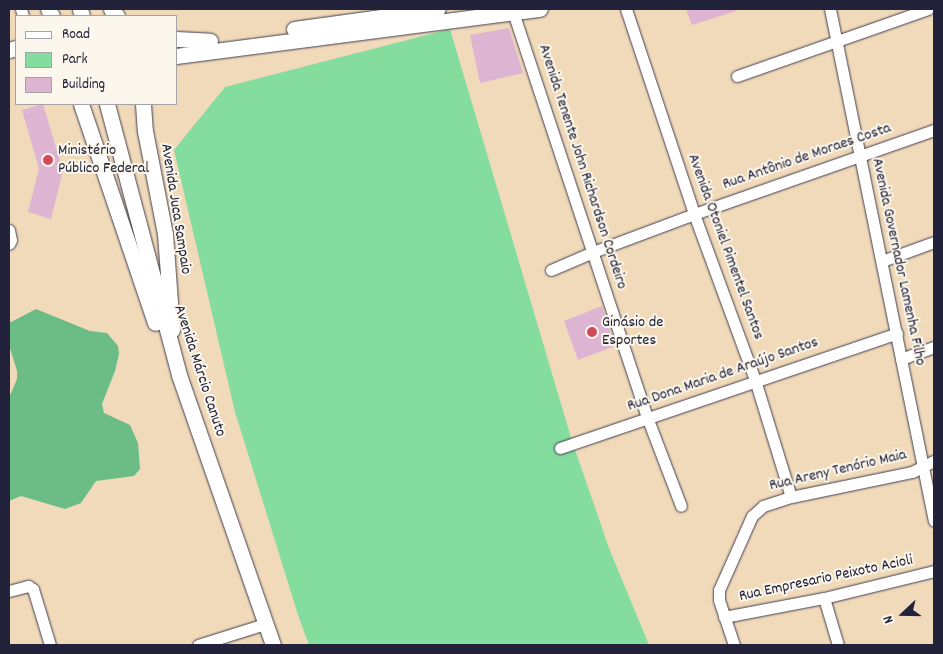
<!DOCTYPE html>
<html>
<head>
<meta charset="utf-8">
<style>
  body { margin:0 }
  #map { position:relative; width:943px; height:654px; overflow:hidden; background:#f1daba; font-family:Dekko,sans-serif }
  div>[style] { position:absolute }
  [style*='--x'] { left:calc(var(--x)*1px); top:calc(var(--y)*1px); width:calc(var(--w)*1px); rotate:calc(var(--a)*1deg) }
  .green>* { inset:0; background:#85dc9f }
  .forest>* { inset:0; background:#6cbc86 }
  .building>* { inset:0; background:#ddb4d2 }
  .roads { filter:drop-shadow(0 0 1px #413e4e) drop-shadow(0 0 1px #413e4e) }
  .minor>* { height:11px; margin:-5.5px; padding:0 5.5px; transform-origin:5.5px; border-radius:5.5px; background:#fff }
  .major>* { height:15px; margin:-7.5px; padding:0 7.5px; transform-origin:7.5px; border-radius:7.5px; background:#fff }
  .dots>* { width:14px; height:14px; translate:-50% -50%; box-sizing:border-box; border:2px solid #fbf7ec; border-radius:50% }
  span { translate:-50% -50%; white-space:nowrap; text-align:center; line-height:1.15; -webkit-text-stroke:4px #fbf7ec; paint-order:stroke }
  .poi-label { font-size:16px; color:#22223b }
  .left { translate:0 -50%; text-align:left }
  .street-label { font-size:16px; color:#22223b }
  .frame { position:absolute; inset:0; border:10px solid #22223b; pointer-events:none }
  .legend { position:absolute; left:15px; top:15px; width:162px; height:90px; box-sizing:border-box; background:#fbf7ec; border:1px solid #a4a2a5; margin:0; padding:6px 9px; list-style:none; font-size:15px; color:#22223b }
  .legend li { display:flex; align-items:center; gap:10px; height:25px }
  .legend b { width:25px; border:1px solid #a4a2a5 }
  .north { position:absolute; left:878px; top:589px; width:50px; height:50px; -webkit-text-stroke:4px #fbf7ec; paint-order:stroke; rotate:249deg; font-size:14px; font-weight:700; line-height:20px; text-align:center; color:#22223b }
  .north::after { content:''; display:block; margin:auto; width:18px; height:22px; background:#22223b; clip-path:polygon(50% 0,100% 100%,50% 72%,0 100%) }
</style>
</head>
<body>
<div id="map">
  <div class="green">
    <i style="clip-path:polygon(450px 29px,572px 441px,609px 548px,649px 645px,309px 645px,299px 618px,235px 412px,174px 150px,225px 87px)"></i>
  </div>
  <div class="forest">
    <i style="clip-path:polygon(36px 309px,90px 331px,107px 333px,118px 346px,119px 354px,115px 371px,102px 404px,104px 413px,130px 425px,138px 443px,140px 469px,134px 476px,96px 481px,81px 503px,65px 509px,21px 496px,9px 501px,9px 398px,17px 379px,17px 371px,9px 345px,9px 323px)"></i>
  </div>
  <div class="building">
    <i style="clip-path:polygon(686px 9px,735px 9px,736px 11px,692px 25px)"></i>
    <i style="clip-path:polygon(509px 28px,523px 73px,480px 83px,470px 35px)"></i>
    <i style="clip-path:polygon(43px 104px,63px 171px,51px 219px,28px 212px,39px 169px,22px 110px)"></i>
    <i style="clip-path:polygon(602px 306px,615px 346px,578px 360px,564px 321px)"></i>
  </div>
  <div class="roads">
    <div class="minor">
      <i style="--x:21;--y:9;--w:7;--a:74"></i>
      <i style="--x:512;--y:9;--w:430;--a:71.7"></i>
      <i style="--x:647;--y:417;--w:95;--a:69.1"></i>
      <i style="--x:626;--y:9;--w:216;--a:71.6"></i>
      <i style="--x:694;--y:214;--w:177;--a:69.8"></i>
      <i style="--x:755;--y:380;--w:122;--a:72.9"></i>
      <i style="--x:830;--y:9;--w:522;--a:78.52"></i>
      <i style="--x:737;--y:76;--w:202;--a:-19.3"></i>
      <i style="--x:9;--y:230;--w:10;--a:79"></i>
      <i style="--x:11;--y:240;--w:4;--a:117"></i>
      <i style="--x:882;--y:261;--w:55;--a:-20.1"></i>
      <i style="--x:551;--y:270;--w:46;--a:-23.2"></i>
      <i style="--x:593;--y:252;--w:108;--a:-20.6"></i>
      <i style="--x:694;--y:214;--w:254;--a:-19.3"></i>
      <i style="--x:901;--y:359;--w:35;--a:-20"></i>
      <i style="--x:560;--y:448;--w:356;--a:-18.8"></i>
      <i style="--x:9;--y:591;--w:20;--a:-15"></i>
      <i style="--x:28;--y:586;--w:6;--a:31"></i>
      <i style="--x:33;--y:589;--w:59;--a:73.1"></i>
      <i style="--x:824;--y:598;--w:49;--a:73.4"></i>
      <i style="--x:724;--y:617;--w:102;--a:-10.8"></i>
      <i style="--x:824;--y:598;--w:113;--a:-13.8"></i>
      <i style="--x:198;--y:645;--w:70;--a:-17.4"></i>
      <i style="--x:734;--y:645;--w:47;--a:-108.4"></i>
      <i style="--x:719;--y:600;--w:10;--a:-90"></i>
      <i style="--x:719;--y:590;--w:81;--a:-66"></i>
      <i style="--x:752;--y:516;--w:15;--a:-42"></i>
      <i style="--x:763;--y:506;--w:29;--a:-18"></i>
      <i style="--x:791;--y:497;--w:124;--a:-11.7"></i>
      <i style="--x:912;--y:472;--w:25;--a:-27"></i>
    </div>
    <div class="major">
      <i style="--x:48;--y:9;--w:8;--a:60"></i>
      <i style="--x:80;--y:9;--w:7;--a:74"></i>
      <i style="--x:111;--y:9;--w:9;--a:49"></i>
      <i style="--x:294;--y:29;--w:145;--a:-7.9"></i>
      <i style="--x:176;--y:39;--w:34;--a:3"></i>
      <i style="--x:9;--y:50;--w:7;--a:-16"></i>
      <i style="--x:176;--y:56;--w:367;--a:-7.4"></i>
      <i style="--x:81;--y:104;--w:231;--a:71.3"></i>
      <i style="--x:107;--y:104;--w:280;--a:75.1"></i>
      <i style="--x:179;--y:375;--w:286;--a:70.8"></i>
      <i style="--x:143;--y:104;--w:27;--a:86"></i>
      <i style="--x:145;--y:131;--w:105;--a:79"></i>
      <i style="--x:165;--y:234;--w:96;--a:85.8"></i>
    </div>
  </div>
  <div class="dots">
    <i style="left:48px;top:160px;background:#d1495b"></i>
    <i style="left:592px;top:332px;background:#d1495b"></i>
  </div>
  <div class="poi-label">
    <span class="left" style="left:58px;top:160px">Ministério<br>Público Federal</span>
    <span class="left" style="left:602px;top:332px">Ginásio de<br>Esportes</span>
  </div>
  <div class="street-label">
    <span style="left:807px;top:157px;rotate:-19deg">Rua Antônio de Moraes Costa</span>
    <span style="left:582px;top:167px;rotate:72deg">Avenida Tenente John Richardson Cordeiro</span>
    <span style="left:175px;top:209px;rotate:81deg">Avenida Juca Sampaio</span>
    <span style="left:725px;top:247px;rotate:70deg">Avenida Otoniel Pimentel Santos</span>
    <span style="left:898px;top:262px;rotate:78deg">Avenida Governador Lamenha Filho</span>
    <span style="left:199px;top:371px;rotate:72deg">Avenida Márcio Canuto</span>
    <span style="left:723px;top:375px;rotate:-19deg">Rua Dona Maria de Araújo Santos</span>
    <span style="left:838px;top:471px;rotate:-13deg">Rua Areny Tenório Maia</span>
    <span style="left:826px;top:579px;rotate:-12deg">Rua Empresario Peixoto Acioli</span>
  </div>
  <div class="frame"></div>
  <ul class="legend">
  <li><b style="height:6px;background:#fff"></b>Road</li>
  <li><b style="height:14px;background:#85dc9f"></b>Park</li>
  <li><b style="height:14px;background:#ddb4d2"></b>Building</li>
  </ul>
  <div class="north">N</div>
</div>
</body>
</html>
